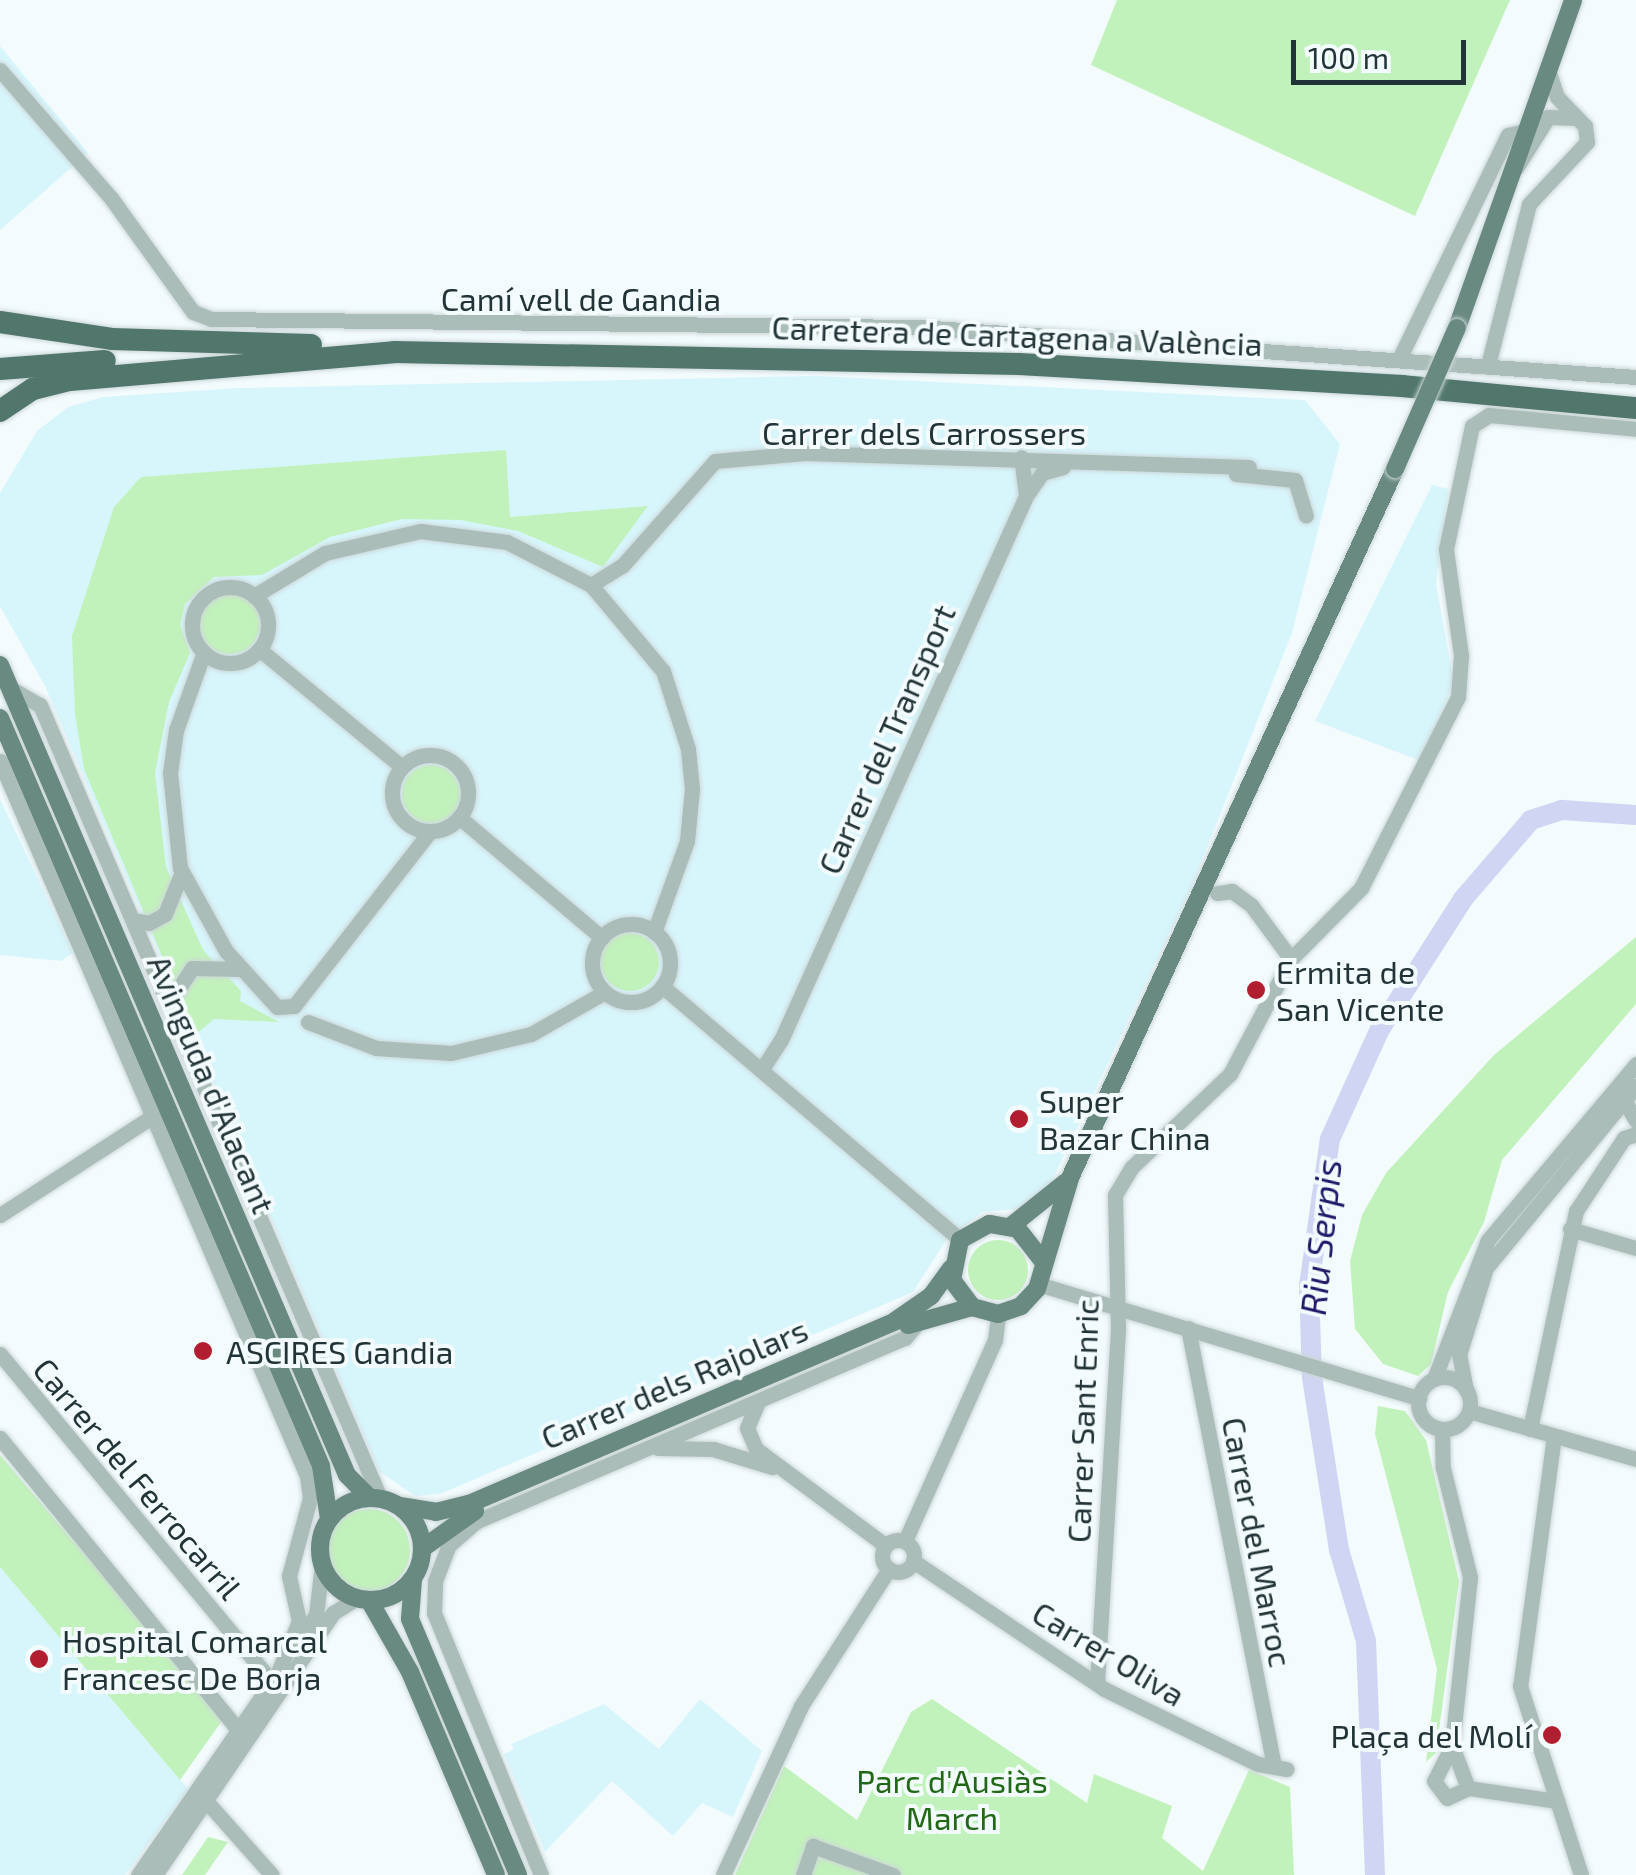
<!DOCTYPE html>
<html>
<head>
<meta charset="utf-8">
<style>
  body { margin:0 }
  #map { position:relative; width:1636px; height:1875px; overflow:hidden; background:#f3fbfd; font-family:"Exo 2",sans-serif }
  div>[style] { position:absolute }
  [style*='--x'] { left:calc(var(--x)*1px); top:calc(var(--y)*1px); width:calc(var(--w)*1px); rotate:calc(var(--a)*1deg) }
  .built>* { inset:0; background:#d7f6fc }
  .green>* { inset:0; background:#c2f2bb }
  .round { border-radius:50% }
  .river>* { height:20px; margin:-10px; padding:0 10px; transform-origin:10px; border-radius:10px; background:#d0d5f3 }
  .roads { filter:drop-shadow(0 0 2px #cdd7d9) drop-shadow(0 0 2px #cdd7d9) }
  .minor>* { height:15px; margin:-7.5px; padding:0 7.5px; transform-origin:7.5px; border-radius:7.5px; background:#abbdb8 }
  .minor>.ring { margin:-7.5px; padding:0; box-sizing:content-box; background:none; border:15px solid #abbdb8; border-radius:50% }
  .major>* { height:18px; margin:-9px; padding:0 9px; transform-origin:9px; border-radius:9px; background:#698a81 }
  .major>.ring { margin:-9px; padding:0; box-sizing:content-box; background:none; border:18px solid #698a81; border-radius:50% }
  .highway>* { height:22px; margin:-11px; padding:0 11px; transform-origin:11px; border-radius:11px; background:#51776d }
  .bridges { filter:drop-shadow(0 0 2px #cdd7d9) drop-shadow(0 0 2px #cdd7d9) }
  .major-bridge>* { height:18px; margin:-9px; padding:0 9px; transform-origin:9px; border-radius:9px; background:#698a81 }
  .dots>* { width:28px; height:28px; translate:-50% -50%; box-sizing:border-box; border:5px solid #f3fbfd; border-radius:50% }
  span { translate:-50% -50%; white-space:nowrap; text-align:center; line-height:1.15; -webkit-text-stroke:8px #f3fbfd; paint-order:stroke }
  .street-label { font-size:32px; color:#223437 }
  .poi-label { font-size:32px; color:#223437 }
  .left { translate:0 -50%; text-align:left }
  .right { translate:-100% -50%; text-align:right }
  .park-label { font-size:32px; color:#216916 }
  .water-label { font-size:35px; color:#201769; font-style:italic }
  .scale { position:absolute; left:1291px; top:40px; width:175px; height:45px; box-sizing:border-box; border:5px solid #223437; border-top:0; padding-left:12px; font-size:30px; line-height:35px; white-space:nowrap; color:#223437; -webkit-text-stroke:8px #f3fbfd; paint-order:stroke }
</style>
</head>
<body>
<div id="map">
  <div class="built">
    <i style="clip-path:polygon(0 46px,88px 153px,0 230px)"></i>
    <i style="clip-path:polygon(815px 376px,1305px 400px,1340px 444px,1292px 633px,1191px 888px,1048px 1189px,1019px 1209px,982px 1212px,947px 1239px,913px 1292px,440px 1494px,415px 1496px,379px 1471px,45px 686px,0 606px,0 493px,37px 431px,68px 407px,103px 397px,239px 388px)"></i>
    <i style="clip-path:polygon(1432px 485px,1448px 489px,1436px 584px,1454px 682px,1421px 761px,1315px 721px)"></i>
    <i style="clip-path:polygon(0 799px,73px 953px,61px 961px,0 955px)"></i>
    <i style="clip-path:polygon(0 1567px,188px 1789px,125px 1875px,0 1875px)"></i>
    <i style="clip-path:polygon(700px 1699px,762px 1751px,733px 1817px,702px 1803px,673px 1836px,612px 1781px,545px 1852px,504px 1754px,514px 1749px,511px 1744px,604px 1704px,659px 1749px)"></i>
  </div>
  <div class="green">
    <i style="clip-path:polygon(1117px 0,1510px 0,1415px 216px,1091px 65px)"></i>
    <i style="clip-path:polygon(506px 450px,510px 517px,648px 506px,603px 567px,518px 531px,461px 520px,402px 519px,330px 537px,262px 575px,214px 577px,185px 604px,180px 625px,190px 653px,169px 702px,155px 773px,166px 867px,203px 950px,241px 991px,240px 1001px,279px 1022px,214px 1019px,195px 1035px,84px 769px,75px 714px,72px 636px,114px 507px,141px 477px)"></i>
    <i class="round" style="left:200px;top:594px;width:60px;height:60px"></i>
    <i class="round" style="left:402px;top:765px;width:58px;height:58px"></i>
    <i class="round" style="left:601px;top:933px;width:58px;height:58px"></i>
    <i style="clip-path:polygon(1636px 937px,1636px 1004px,1502px 1160px,1484px 1222px,1448px 1292px,1431px 1364px,1418px 1376px,1383px 1364px,1355px 1329px,1350px 1261px,1362px 1215px,1386px 1173px,1494px 1055px)"></i>
    <i class="round" style="left:968px;top:1240px;width:60px;height:60px"></i>
    <i style="clip-path:polygon(1378px 1406px,1405px 1411px,1426px 1440px,1459px 1581px,1436px 1753px,1426px 1762px,1437px 1669px,1375px 1434px)"></i>
    <i style="clip-path:polygon(0 1455px,224px 1718px,180px 1780px,0 1567px)"></i>
    <i class="round" style="left:328px;top:1509px;width:82px;height:82px"></i>
    <i style="clip-path:polygon(932px 1699px,1087px 1803px,1094px 1774px,1172px 1806px,1162px 1838px,1203px 1871px,1249px 1770px,1290px 1787px,1294px 1875px,735px 1875px,784px 1766px,857px 1820px,911px 1712px)"></i>
    <i style="clip-path:polygon(208px 1837px,228px 1842px,205px 1875px,182px 1875px)"></i>
  </div>
  <div class="river">
    <i style="--x:1375;--y:1875;--w:234;--a:-92.2"></i>
    <i style="--x:1366;--y:1641;--w:95;--a:-106.5"></i>
    <i style="--x:1339;--y:1550;--w:175;--a:-98.9"></i>
    <i style="--x:1312;--y:1377;--w:91;--a:-91.9"></i>
    <i style="--x:1309;--y:1286;--w:148;--a:-81.9"></i>
    <i style="--x:1330;--y:1139;--w:121;--a:-65.6"></i>
    <i style="--x:1380;--y:1029;--w:154;--a:-57.4"></i>
    <i style="--x:1463;--y:899;--w:104;--a:-49.3"></i>
    <i style="--x:1531;--y:820;--w:33;--a:-18"></i>
    <i style="--x:1562;--y:810;--w:74;--a:3.9"></i>
  </div>
  <div class="roads">
    <div class="minor">
      <i style="--x:0;--y:70;--w:169;--a:49.1"></i>
      <i style="--x:111;--y:198;--w:140;--a:54.3"></i>
      <i style="--x:193;--y:312;--w:19;--a:21"></i>
      <i style="--x:211;--y:319;--w:708;--a:0.65"></i>
      <i style="--x:919;--y:327;--w:719;--a:3.99"></i>
      <i style="--x:1516;--y:168;--w:60;--a:-57.9"></i>
      <i style="--x:1548;--y:117;--w:29;--a:2"></i>
      <i style="--x:1400;--y:357;--w:247;--a:-64.1"></i>
      <i style="--x:1508;--y:135;--w:21;--a:-14"></i>
      <i style="--x:1488;--y:365;--w:166;--a:-75.7"></i>
      <i style="--x:1529;--y:204;--w:85;--a:-46.9"></i>
      <i style="--x:1587;--y:142;--w:16;--a:-97"></i>
      <i style="--x:1585;--y:126;--w:40;--a:-134"></i>
      <i style="--x:1557;--y:97;--w:25;--a:-108"></i>
      <i style="--x:1236;--y:474;--w:59;--a:5.8"></i>
      <i style="--x:1295;--y:480;--w:37;--a:73"></i>
      <i style="--x:1026;--y:496;--w:28;--a:-55"></i>
      <i style="--x:1042;--y:473;--w:22;--a:-16"></i>
      <i style="--x:591;--y:585;--w:36;--a:-32"></i>
      <i style="--x:622;--y:566;--w:140;--a:-48.5"></i>
      <i style="--x:715;--y:461;--w:90;--a:-5.1"></i>
      <i style="--x:805;--y:453;--w:444;--a:1.8"></i>
      <i class="ring" style="left:192px;top:587px;width:61px;height:61px"></i>
      <i style="--x:254;--y:596;--w:83;--a:-31.2"></i>
      <i style="--x:325;--y:553;--w:98;--a:-13"></i>
      <i style="--x:420;--y:531;--w:88;--a:7.2"></i>
      <i style="--x:507;--y:542;--w:94;--a:27.1"></i>
      <i style="--x:591;--y:585;--w:112;--a:50.1"></i>
      <i style="--x:663;--y:671;--w:82;--a:72.2"></i>
      <i style="--x:688;--y:749;--w:40;--a:84.3"></i>
      <i style="--x:692;--y:789;--w:52;--a:95.5"></i>
      <i style="--x:687;--y:841;--w:97;--a:109.9"></i>
      <i style="--x:259;--y:649;--w:185;--a:39.5"></i>
      <i style="--x:204;--y:652;--w:83;--a:109.7"></i>
      <i style="--x:176;--y:730;--w:43;--a:97.9"></i>
      <i style="--x:170;--y:773;--w:96;--a:84"></i>
      <i style="--x:180;--y:868;--w:95;--a:61"></i>
      <i style="--x:226;--y:951;--w:76;--a:47.7"></i>
      <i style="--x:277;--y:1007;--w:17;--a:-3"></i>
      <i style="--x:294;--y:1006;--w:222;--a:-52.1"></i>
      <i style="--x:10;--y:688;--w:34;--a:30"></i>
      <i style="--x:40;--y:705;--w:863;--a:66.79"></i>
      <i class="ring" style="left:392px;top:755px;width:61px;height:61px"></i>
      <i style="--x:0;--y:761;--w:778;--a:66.76"></i>
      <i style="--x:307;--y:1476;--w:22;--a:82"></i>
      <i style="--x:310;--y:1498;--w:81;--a:105.1"></i>
      <i style="--x:289;--y:1576;--w:46;--a:77.5"></i>
      <i style="--x:299;--y:1621;--w:58;--a:112.2"></i>
      <i style="--x:459;--y:817;--w:187;--a:40.2"></i>
      <i style="--x:134;--y:920;--w:15;--a:11"></i>
      <i style="--x:149;--y:923;--w:18;--a:-29"></i>
      <i style="--x:165;--y:914;--w:45;--a:-68"></i>
      <i class="ring" style="left:592px;top:924px;width:63px;height:63px"></i>
      <i style="--x:1291;--y:959;--w:100;--a:-45.4"></i>
      <i style="--x:1361;--y:888;--w:214;--a:-63.1"></i>
      <i style="--x:1458;--y:697;--w:42;--a:-85.9"></i>
      <i style="--x:1461;--y:655;--w:107;--a:-98.1"></i>
      <i style="--x:1446;--y:549;--w:126;--a:-78.1"></i>
      <i style="--x:1472;--y:426;--w:20;--a:-33"></i>
      <i style="--x:1489;--y:415;--w:148;--a:5.4"></i>
      <i style="--x:662;--y:986;--w:392;--a:40.4"></i>
      <i style="--x:168;--y:1005;--w:44;--a:-57"></i>
      <i style="--x:192;--y:968;--w:48;--a:1.2"></i>
      <i style="--x:308;--y:1022;--w:73;--a:20.9"></i>
      <i style="--x:376;--y:1048;--w:75;--a:3.8"></i>
      <i style="--x:451;--y:1053;--w:82;--a:-13.4"></i>
      <i style="--x:531;--y:1034;--w:85;--a:-29.6"></i>
      <i style="--x:762;--y:1069;--w:35;--a:-57"></i>
      <i style="--x:781;--y:1040;--w:597;--a:-65.75"></i>
      <i style="--x:1026;--y:496;--w:39;--a:-97"></i>
      <i style="--x:1624;--y:1100;--w:24;--a:60"></i>
      <i style="--x:0;--y:1215;--w:182;--a:-32.9"></i>
      <i style="--x:1570;--y:1229;--w:69;--a:16.1"></i>
      <i style="--x:1038;--y:1284;--w:398;--a:16.7"></i>
      <i style="--x:1188;--y:1328;--w:447;--a:78.9"></i>
      <i style="--x:0;--y:1354;--w:426;--a:50.3"></i>
      <i class="ring" style="left:1418px;top:1377px;width:37px;height:37px"></i>
      <i style="--x:1434;--y:1379;--w:149;--a:-68.8"></i>
      <i style="--x:1488;--y:1240;--w:230;--a:-49.9"></i>
      <i style="--x:1466;--y:1390;--w:36;--a:-101"></i>
      <i style="--x:1459;--y:1355;--w:91;--a:-72.8"></i>
      <i style="--x:1486;--y:1268;--w:236;--a:-50.5"></i>
      <i style="--x:758;--y:1402;--w:28;--a:113"></i>
      <i style="--x:747;--y:1428;--w:23;--a:67"></i>
      <i style="--x:756;--y:1449;--w:161;--a:36.7"></i>
      <i style="--x:1469;--y:1411;--w:174;--a:16"></i>
      <i style="--x:1442;--y:1429;--w:39;--a:89"></i>
      <i style="--x:1443;--y:1468;--w:112;--a:76.1"></i>
      <i style="--x:1470;--y:1577;--w:170;--a:96.1"></i>
      <i style="--x:1452;--y:1746;--w:39;--a:117"></i>
      <i style="--x:1434;--y:1781;--w:21;--a:53"></i>
      <i style="--x:1447;--y:1798;--w:23;--a:-25"></i>
      <i style="--x:1530;--y:1429;--w:223;--a:-78.1"></i>
      <i style="--x:1576;--y:1211;--w:87;--a:-56.7"></i>
      <i style="--x:1624;--y:1138;--w:13;--a:-18"></i>
      <i style="--x:1554;--y:1436;--w:252;--a:97.7"></i>
      <i style="--x:1520;--y:1686;--w:199;--a:72.1"></i>
      <i style="--x:0;--y:1438;--w:375;--a:50.8"></i>
      <i style="--x:658;--y:1448;--w:55;--a:1"></i>
      <i style="--x:713;--y:1449;--w:62;--a:17"></i>
      <i class="ring" style="left:882px;top:1540px;width:17px;height:17px"></i>
      <i style="--x:905;--y:1541;--w:220;--a:-65.9"></i>
      <i style="--x:995;--y:1340;--w:26;--a:-83"></i>
      <i style="--x:913;--y:1561;--w:230;--a:33.8"></i>
      <i style="--x:1104;--y:1689;--w:171;--a:26"></i>
      <i style="--x:1258;--y:1764;--w:29;--a:10"></i>
      <i style="--x:297;--y:1644;--w:35;--a:-57"></i>
      <i style="--x:316;--y:1615;--w:50;--a:-83.2"></i>
      <i style="--x:1097;--y:1683;--w:356;--a:-86.6"></i>
      <i style="--x:1118;--y:1328;--w:133;--a:-91.3"></i>
      <i style="--x:1115;--y:1195;--w:33;--a:-59"></i>
      <i style="--x:1132;--y:1167;--w:135;--a:-43.5"></i>
      <i style="--x:1230;--y:1074;--w:130;--a:-62.1"></i>
      <i style="--x:1291;--y:959;--w:67;--a:-126.5"></i>
      <i style="--x:1251;--y:905;--w:24;--a:-144"></i>
      <i style="--x:1232;--y:891;--w:15;--a:172"></i>
      <i style="--x:1452;--y:1746;--w:45;--a:69.1"></i>
      <i style="--x:1468;--y:1788;--w:90;--a:8.3"></i>
      <i style="--x:206;--y:1801;--w:99;--a:48.3"></i>
      <i style="--x:138;--y:1875;--w:242;--a:-55.3"></i>
      <i style="--x:155;--y:1875;--w:317;--a:-55.8"></i>
      <i style="--x:333;--y:1613;--w:28;--a:-32"></i>
      <i style="--x:541;--y:1875;--w:283;--a:-112.2"></i>
      <i style="--x:434;--y:1613;--w:32;--a:-88"></i>
      <i style="--x:435;--y:1581;--w:39;--a:-69"></i>
      <i style="--x:449;--y:1545;--w:35;--a:-41"></i>
      <i style="--x:475;--y:1522;--w:468;--a:-23.2"></i>
      <i style="--x:905;--y:1338;--w:23;--a:-50"></i>
      <i style="--x:723;--y:1875;--w:186;--a:-65.2"></i>
      <i style="--x:801;--y:1706;--w:163;--a:-57.3"></i>
      <i style="--x:803;--y:1875;--w:31;--a:-71"></i>
      <i style="--x:813;--y:1846;--w:85;--a:19.9"></i>
    </div>
    <div class="major">
      <i style="--x:1457;--y:328;--w:348;--a:-70.5"></i>
      <i style="--x:0;--y:665;--w:881;--a:66.81"></i>
      <i style="--x:347;--y:1475;--w:31;--a:45"></i>
      <i style="--x:0;--y:718;--w:814;--a:66.77"></i>
      <i style="--x:321;--y:1466;--w:54;--a:81.4"></i>
      <i style="--x:1011;--y:1226;--w:70;--a:-38.7"></i>
      <i style="--x:1042;--y:1260;--w:39;--a:-128"></i>
      <i style="--x:1018;--y:1229;--w:29;--a:-170"></i>
      <i style="--x:989;--y:1224;--w:33;--a:151"></i>
      <i style="--x:960;--y:1240;--w:41;--a:101.3"></i>
      <i style="--x:952;--y:1280;--w:34;--a:53"></i>
      <i style="--x:972;--y:1307;--w:27;--a:15"></i>
      <i style="--x:998;--y:1314;--w:24;--a:-19"></i>
      <i style="--x:1021;--y:1306;--w:23;--a:-47"></i>
      <i style="--x:1037;--y:1289;--w:116;--a:-73.4"></i>
      <i style="--x:1070;--y:1178;--w:780;--a:-65.37"></i>
      <i style="--x:908;--y:1325;--w:66;--a:-15.7"></i>
      <i class="ring" style="left:320px;top:1498px;width:84px;height:84px"></i>
      <i style="--x:400;--y:1506;--w:36;--a:9"></i>
      <i style="--x:436;--y:1512;--w:34;--a:-14"></i>
      <i style="--x:469;--y:1504;--w:464;--a:-23.2"></i>
      <i style="--x:895;--y:1321;--w:44;--a:-34.8"></i>
      <i style="--x:931;--y:1296;--w:34;--a:-54"></i>
      <i style="--x:423;--y:1548;--w:64;--a:-35.4"></i>
      <i style="--x:413;--y:1579;--w:40;--a:94.3"></i>
      <i style="--x:410;--y:1619;--w:278;--a:67.1"></i>
      <i style="--x:369;--y:1600;--w:83;--a:60.3"></i>
      <i style="--x:410;--y:1672;--w:220;--a:67"></i>
    </div>
    <div class="highway">
      <i style="--x:0;--y:322;--w:113;--a:8.6"></i>
      <i style="--x:112;--y:339;--w:199;--a:1.7"></i>
      <i style="--x:0;--y:369;--w:105;--a:-4.4"></i>
      <i style="--x:0;--y:411;--w:40;--a:-34"></i>
      <i style="--x:33;--y:389;--w:38;--a:-14"></i>
      <i style="--x:70;--y:380;--w:325;--a:-4.9"></i>
      <i style="--x:394;--y:352;--w:625;--a:1.1"></i>
      <i style="--x:1019;--y:364;--w:384;--a:3.3"></i>
      <i style="--x:1402;--y:386;--w:235;--a:5.4"></i>
    </div>
  </div>
  <div class="bridges">
    <div class="major-bridge">
      <i style="--x:1395;--y:469;--w:154;--a:-66.3"></i>
    </div>
  </div>
  <div class="dots">
    <i style="left:1256px;top:990px;background:#b11e30"></i>
    <i style="left:1019px;top:1119px;background:#b11e30"></i>
    <i style="left:203px;top:1351px;background:#b11e30"></i>
    <i style="left:39px;top:1659px;background:#b11e30"></i>
    <i style="left:1552px;top:1735px;background:#b11e30"></i>
  </div>
  <div class="street-label">
    <span style="left:581px;top:298px">Camí vell de Gandia</span>
    <span style="left:1017px;top:335px;rotate:2deg">Carretera de Cartagena a València</span>
    <span style="left:924px;top:432px">Carrer dels Carrossers</span>
    <span style="left:886px;top:739px;rotate:-66deg">Carrer del Transport</span>
    <span style="left:212px;top:1084px;rotate:67deg">Avinguda d'Alacant</span>
    <span style="left:674px;top:1383px;rotate:-23deg">Carrer dels Rajolars</span>
    <span style="left:1082px;top:1421px;rotate:-88deg">Carrer Sant Enric</span>
    <span style="left:138px;top:1478px;rotate:50deg">Carrer del Ferrocarril</span>
    <span style="left:1258px;top:1542px;rotate:79deg">Carrer del Marroc</span>
    <span style="left:1109px;top:1653px;rotate:31deg">Carrer Oliva</span>
  </div>
  <div class="poi-label">
    <span class="left" style="left:1276px;top:990px">Ermita de<br>San Vicente</span>
    <span class="left" style="left:1039px;top:1119px">Super<br>Bazar China</span>
    <span class="left" style="left:226px;top:1351px">ASCIRES Gandia</span>
    <span class="left" style="left:62px;top:1659px">Hospital Comarcal<br>Francesc De Borja</span>
    <span class="right" style="left:1532px;top:1735px">Plaça del Molí</span>
  </div>
  <div class="park-label">
    <span style="left:952px;top:1799px">Parc d'Ausiàs<br>March</span>
  </div>
  <div class="water-label">
    <span style="left:1320px;top:1237px;rotate:-84deg">Riu Serpis</span>
  </div>
  <div class="scale">100 m</div>
</div>
</body>
</html>
